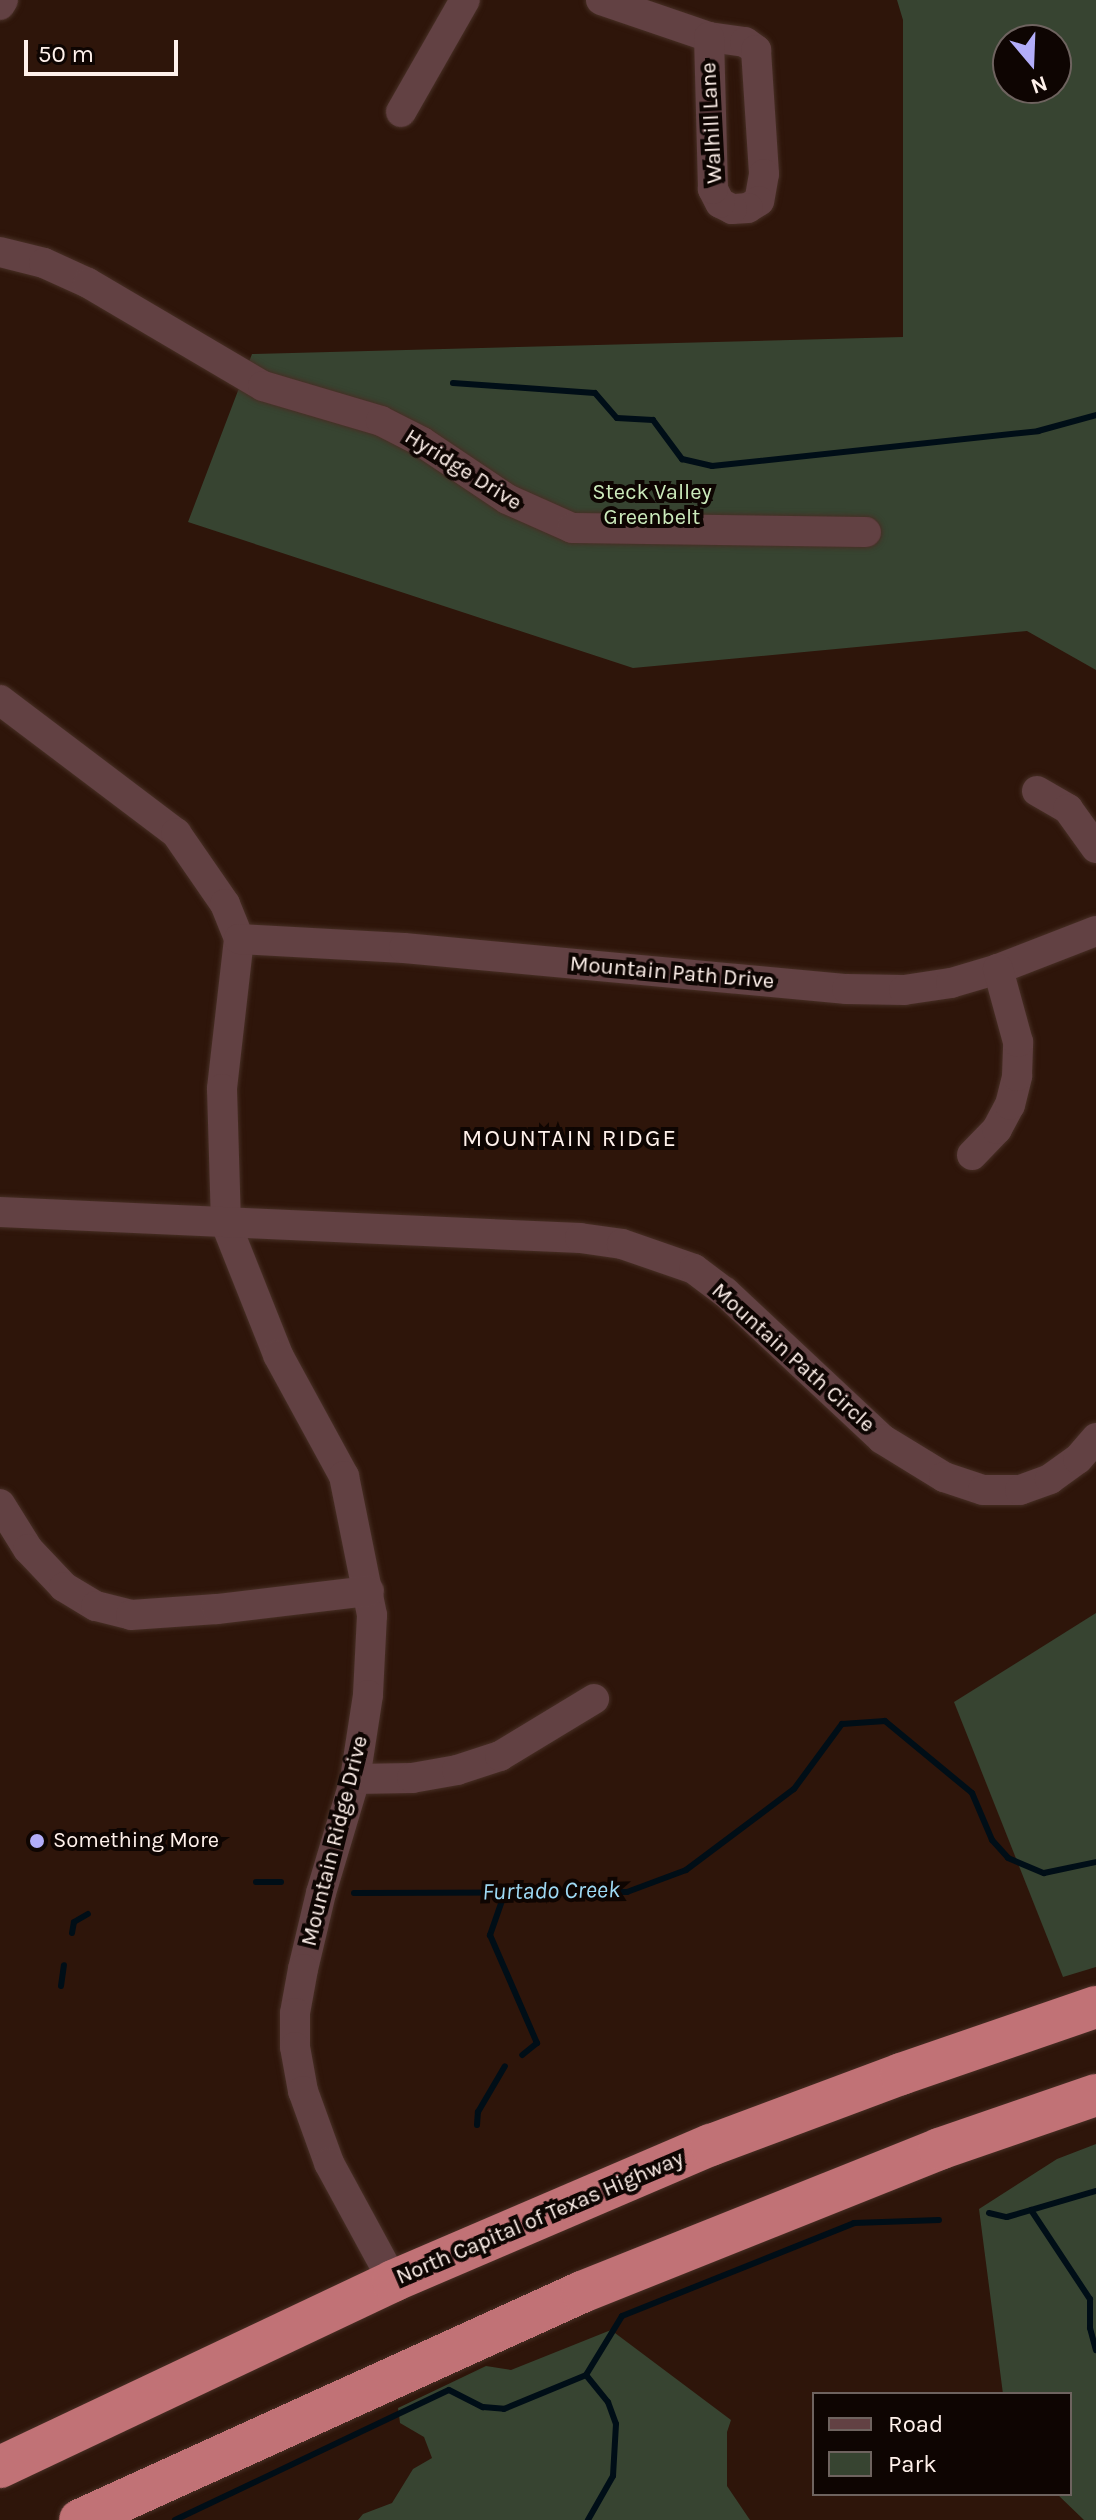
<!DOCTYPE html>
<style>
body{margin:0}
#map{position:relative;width:1096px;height:2520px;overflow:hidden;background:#2e150a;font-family:Karla,sans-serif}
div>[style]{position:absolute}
.green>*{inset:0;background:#374431}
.stream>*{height:6px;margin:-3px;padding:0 3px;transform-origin:3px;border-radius:3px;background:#000e17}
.roads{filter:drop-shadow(0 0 2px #472f25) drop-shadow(0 0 2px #472f25)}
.minor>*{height:30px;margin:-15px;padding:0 15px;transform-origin:15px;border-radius:15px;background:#624143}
.highway>*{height:42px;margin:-21px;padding:0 21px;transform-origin:21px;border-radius:21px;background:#c17276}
.dots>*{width:22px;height:22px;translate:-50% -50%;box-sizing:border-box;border:4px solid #0e0502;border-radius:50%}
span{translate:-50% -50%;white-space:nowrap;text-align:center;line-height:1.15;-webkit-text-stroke:8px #0e0502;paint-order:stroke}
.street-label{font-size:22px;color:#fff1eb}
.park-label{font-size:22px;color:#ccebbc}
.poi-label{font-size:22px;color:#fff1eb}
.left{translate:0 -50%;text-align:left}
.neighbourhood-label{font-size:24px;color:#fff1eb;letter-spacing:2px}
.water-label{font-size:24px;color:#9ed9f4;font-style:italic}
.legend{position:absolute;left:812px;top:2392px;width:260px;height:104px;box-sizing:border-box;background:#0e0502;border:2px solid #6e635f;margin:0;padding:10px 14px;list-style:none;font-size:24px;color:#fff1eb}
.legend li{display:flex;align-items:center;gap:16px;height:40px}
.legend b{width:40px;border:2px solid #6e635f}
.north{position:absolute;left:992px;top:24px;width:80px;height:80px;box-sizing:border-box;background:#0e0502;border:2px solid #6e635f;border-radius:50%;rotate:161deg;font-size:22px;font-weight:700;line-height:32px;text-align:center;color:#fff1eb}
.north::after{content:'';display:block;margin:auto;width:28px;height:36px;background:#b2adf9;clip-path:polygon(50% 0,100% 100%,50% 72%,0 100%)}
.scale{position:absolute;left:24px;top:40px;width:154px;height:36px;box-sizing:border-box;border:4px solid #fff1eb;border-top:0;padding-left:10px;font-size:24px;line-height:28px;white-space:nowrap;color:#fff1eb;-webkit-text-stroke:6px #0e0502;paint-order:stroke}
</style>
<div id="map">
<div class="green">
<div style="clip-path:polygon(evenodd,897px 0,1096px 0,1096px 670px,1027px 631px,633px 668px,188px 522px,252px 354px,903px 337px,903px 20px,897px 0,1008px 40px,1056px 40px,1056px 88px,1008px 88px,1008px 40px)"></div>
<div style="clip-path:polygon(1096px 1613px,1096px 1967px,1063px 1977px,954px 1702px)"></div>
<div style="clip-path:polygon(1096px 2144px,1096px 2520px,1084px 2520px,1057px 2494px,1070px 2494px,1070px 2394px,1003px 2394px,979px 2209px,1057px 2159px)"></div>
<div style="clip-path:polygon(611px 2330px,731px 2420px,727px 2432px,727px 2486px,750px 2520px,358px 2520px,363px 2514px,392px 2503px,413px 2469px,432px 2458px,424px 2437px,400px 2423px,398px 2408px,486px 2366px,511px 2370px)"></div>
</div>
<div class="stream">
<div style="left:453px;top:383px;width:142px;rotate:4deg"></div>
<div style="left:595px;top:393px;width:33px;rotate:49deg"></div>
<div style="left:617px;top:418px;width:36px;rotate:3deg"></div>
<div style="left:653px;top:420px;width:49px;rotate:53.4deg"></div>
<div style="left:682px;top:459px;width:31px;rotate:13deg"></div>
<div style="left:712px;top:466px;width:328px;rotate:-6.1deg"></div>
<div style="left:1038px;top:431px;width:60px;rotate:-15.4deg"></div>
<div style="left:256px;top:1882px;width:25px"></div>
<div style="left:505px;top:1892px;width:46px;rotate:109.2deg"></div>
<div style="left:490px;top:1935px;width:118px;rotate:66.5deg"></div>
<div style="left:537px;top:2043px;width:19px;rotate:141deg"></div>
<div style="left:354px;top:1893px;width:273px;rotate:-0.2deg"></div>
<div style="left:627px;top:1892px;width:63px;rotate:-20.4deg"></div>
<div style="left:686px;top:1870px;width:135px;rotate:-36.9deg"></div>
<div style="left:794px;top:1789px;width:81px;rotate:-53.6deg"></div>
<div style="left:842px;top:1724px;width:43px;rotate:-4deg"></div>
<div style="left:885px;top:1721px;width:113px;rotate:39.6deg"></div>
<div style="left:972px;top:1793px;width:51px;rotate:66.9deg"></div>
<div style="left:992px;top:1840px;width:24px;rotate:48deg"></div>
<div style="left:1008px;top:1858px;width:39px;rotate:23deg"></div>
<div style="left:1044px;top:1873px;width:53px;rotate:-11.9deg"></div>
<div style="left:72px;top:1933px;width:11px;rotate:-80deg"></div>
<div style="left:74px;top:1922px;width:16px;rotate:-30deg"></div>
<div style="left:61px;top:1986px;width:21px;rotate:-82deg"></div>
<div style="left:477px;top:2125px;width:13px;rotate:-86deg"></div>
<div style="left:478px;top:2112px;width:53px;rotate:-59.6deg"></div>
<div style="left:1031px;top:2210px;width:107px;rotate:56.5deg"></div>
<div style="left:1090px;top:2299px;width:29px;rotate:90deg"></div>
<div style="left:1090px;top:2328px;width:23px;rotate:75deg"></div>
<div style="left:989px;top:2213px;width:18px;rotate:13deg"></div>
<div style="left:1007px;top:2217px;width:93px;rotate:-16.3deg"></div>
<div style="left:586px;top:2375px;width:69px;rotate:-58.6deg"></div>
<div style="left:622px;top:2316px;width:250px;rotate:-21.8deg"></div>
<div style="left:854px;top:2223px;width:85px;rotate:-2deg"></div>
<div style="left:175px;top:2520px;width:303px;rotate:-25.4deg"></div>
<div style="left:449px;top:2390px;width:38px;rotate:27deg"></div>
<div style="left:483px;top:2407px;width:21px;rotate:5deg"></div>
<div style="left:504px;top:2409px;width:89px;rotate:-22.5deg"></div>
<div style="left:586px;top:2375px;width:35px;rotate:51deg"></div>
<div style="left:608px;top:2402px;width:23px;rotate:70deg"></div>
<div style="left:616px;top:2424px;width:52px;rotate:93.3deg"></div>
<div style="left:613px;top:2476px;width:51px;rotate:119.6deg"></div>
</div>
<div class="roads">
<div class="minor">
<div style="left:601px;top:0;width:114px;rotate:18.9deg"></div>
<div style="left:709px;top:37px;width:36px;rotate:8deg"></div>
<div style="left:745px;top:42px;width:14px;rotate:36deg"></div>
<div style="left:756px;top:50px;width:124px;rotate:86.3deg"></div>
<div style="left:764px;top:174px;width:27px;rotate:100deg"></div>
<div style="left:759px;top:201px;width:13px;rotate:148deg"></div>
<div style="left:748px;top:208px;width:16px;rotate:176deg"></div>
<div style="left:732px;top:209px;width:13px;rotate:-153deg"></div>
<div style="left:720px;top:203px;width:16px;rotate:-117deg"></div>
<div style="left:713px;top:189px;width:152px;rotate:-91.5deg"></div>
<div style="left:0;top:5px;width:6px;rotate:-59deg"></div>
<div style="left:401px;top:112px;width:129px;rotate:-60.3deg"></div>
<div style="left:0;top:252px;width:45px;rotate:14deg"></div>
<div style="left:44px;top:263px;width:48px;rotate:24.4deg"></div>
<div style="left:88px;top:283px;width:203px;rotate:30.5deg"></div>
<div style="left:263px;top:386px;width:123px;rotate:16.5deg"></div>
<div style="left:381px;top:421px;width:46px;rotate:27.1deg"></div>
<div style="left:422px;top:442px;width:102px;rotate:33.8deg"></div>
<div style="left:507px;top:499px;width:71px;rotate:24deg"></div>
<div style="left:572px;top:528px;width:294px;rotate:0.8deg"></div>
<div style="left:0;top:700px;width:221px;rotate:37.1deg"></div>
<div style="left:176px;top:833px;width:86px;rotate:55.4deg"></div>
<div style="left:225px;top:904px;width:38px;rotate:68deg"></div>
<div style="left:239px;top:939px;width:151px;rotate:96.5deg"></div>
<div style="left:222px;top:1089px;width:135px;rotate:88.3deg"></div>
<div style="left:226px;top:1224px;width:141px;rotate:68.3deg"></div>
<div style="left:278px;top:1355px;width:138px;rotate:61.4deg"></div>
<div style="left:344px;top:1476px;width:142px;rotate:78.6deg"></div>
<div style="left:372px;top:1615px;width:80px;rotate:92.9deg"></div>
<div style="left:368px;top:1695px;width:85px;rotate:98.8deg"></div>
<div style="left:355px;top:1779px;width:119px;rotate:106.6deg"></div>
<div style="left:321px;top:1893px;width:78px;rotate:103.3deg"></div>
<div style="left:303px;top:1969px;width:45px;rotate:100.3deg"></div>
<div style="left:295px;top:2013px;width:34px;rotate:90deg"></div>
<div style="left:295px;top:2047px;width:45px;rotate:79.7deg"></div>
<div style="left:303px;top:2091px;width:77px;rotate:70.1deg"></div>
<div style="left:329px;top:2163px;width:134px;rotate:61.5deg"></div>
<div style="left:1037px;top:791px;width:36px;rotate:30deg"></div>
<div style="left:1068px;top:809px;width:48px;rotate:54.3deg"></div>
<div style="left:239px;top:939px;width:165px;rotate:3.1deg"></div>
<div style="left:404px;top:948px;width:445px;rotate:5.3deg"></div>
<div style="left:847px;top:989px;width:57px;rotate:1deg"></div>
<div style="left:904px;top:990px;width:48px;rotate:-8.5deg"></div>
<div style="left:951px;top:983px;width:49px;rotate:-16.6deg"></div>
<div style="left:998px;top:969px;width:105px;rotate:-21.2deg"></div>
<div style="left:972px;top:1155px;width:36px;rotate:-46deg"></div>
<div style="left:997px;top:1129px;width:27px;rotate:-62deg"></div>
<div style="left:1010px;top:1105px;width:30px;rotate:-76deg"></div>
<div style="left:1017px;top:1076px;width:34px;rotate:-88deg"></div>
<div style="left:1018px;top:1042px;width:76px;rotate:-105.3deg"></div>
<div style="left:0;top:1212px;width:581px;rotate:2.57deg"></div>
<div style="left:580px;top:1238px;width:42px;rotate:8.1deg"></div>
<div style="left:622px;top:1244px;width:76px;rotate:19.1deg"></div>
<div style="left:694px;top:1269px;width:39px;rotate:37deg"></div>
<div style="left:725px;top:1292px;width:215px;rotate:43.1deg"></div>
<div style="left:882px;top:1439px;width:73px;rotate:31.5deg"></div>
<div style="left:944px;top:1477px;width:41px;rotate:18.4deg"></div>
<div style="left:983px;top:1490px;width:37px"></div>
<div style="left:1020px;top:1490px;width:32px;rotate:-20deg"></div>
<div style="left:1050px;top:1479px;width:34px;rotate:-36deg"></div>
<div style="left:1078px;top:1459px;width:28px;rotate:-49deg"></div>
<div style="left:0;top:1504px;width:53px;rotate:58.1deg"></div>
<div style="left:28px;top:1549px;width:52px;rotate:46.5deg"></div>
<div style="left:64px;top:1587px;width:37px;rotate:31deg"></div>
<div style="left:96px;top:1606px;width:36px;rotate:14deg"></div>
<div style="left:131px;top:1615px;width:86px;rotate:-4deg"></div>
<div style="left:217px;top:1609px;width:153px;rotate:-6.8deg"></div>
<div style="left:355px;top:1779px;width:57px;rotate:-1deg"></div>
<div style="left:412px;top:1778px;width:46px;rotate:-10.1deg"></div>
<div style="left:457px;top:1770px;width:45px;rotate:-18deg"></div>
<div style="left:500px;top:1756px;width:110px;rotate:-31.2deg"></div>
</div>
<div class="highway">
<div style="left:0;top:2467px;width:435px;rotate:-25.3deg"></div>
<div style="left:393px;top:2281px;width:346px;rotate:-23.2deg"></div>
<div style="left:711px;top:2145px;width:203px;rotate:-20.5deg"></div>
<div style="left:901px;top:2074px;width:206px;rotate:-19deg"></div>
<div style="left:80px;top:2520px;width:551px;rotate:-24.43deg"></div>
<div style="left:582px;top:2292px;width:385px;rotate:-21.8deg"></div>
<div style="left:939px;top:2149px;width:166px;rotate:-19deg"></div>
</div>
</div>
<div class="dots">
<div style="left:37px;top:1841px;background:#b2adf9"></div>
</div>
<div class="street-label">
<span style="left:712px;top:123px;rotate:-93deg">Walhill Lane</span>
<span style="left:463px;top:470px;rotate:32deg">Hyridge Drive</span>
<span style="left:672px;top:973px;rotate:5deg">Mountain Path Drive</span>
<span style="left:793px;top:1358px;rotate:42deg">Mountain Path Circle</span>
<span style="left:335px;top:1841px;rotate:-76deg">Mountain Ridge Drive</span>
<span style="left:540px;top:2218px;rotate:-23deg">North Capital of Texas Highway</span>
</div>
<div class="park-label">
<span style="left:652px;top:505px">Steck Valley<br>Greenbelt</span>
</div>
<div class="poi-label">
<span class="left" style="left:53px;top:1841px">Something More</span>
</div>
<div class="neighbourhood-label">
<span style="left:570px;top:1139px">MOUNTAIN RIDGE</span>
</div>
<div class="water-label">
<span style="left:551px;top:1891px;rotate:-1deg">Furtado Creek</span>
</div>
<ul class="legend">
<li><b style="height:10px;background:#624143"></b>Road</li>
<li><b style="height:22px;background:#374431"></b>Park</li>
</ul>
<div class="north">N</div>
<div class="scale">50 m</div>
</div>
